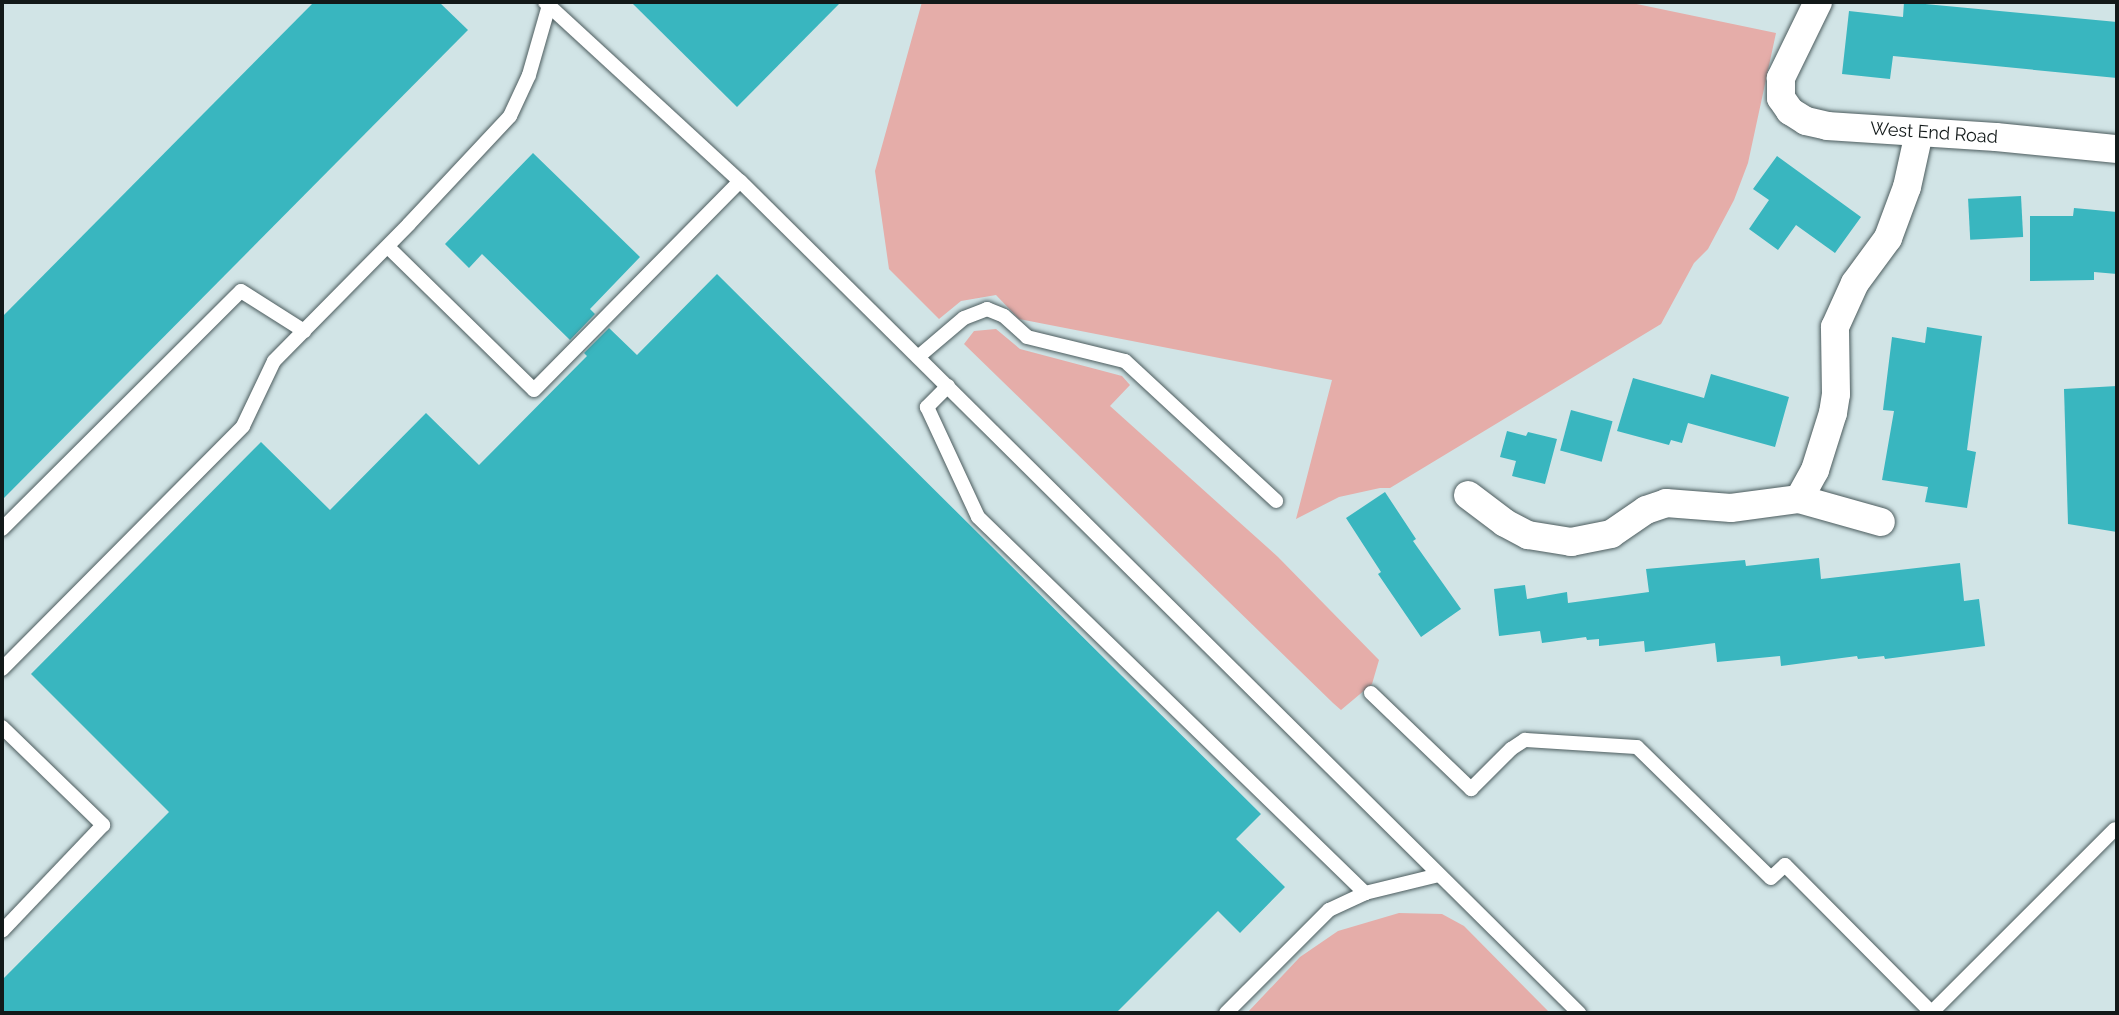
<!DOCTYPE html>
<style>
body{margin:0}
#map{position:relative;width:2119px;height:1015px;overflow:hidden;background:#d1e4e6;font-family:Raleway,sans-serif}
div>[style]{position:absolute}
.green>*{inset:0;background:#e5ada9}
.building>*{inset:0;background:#39b6bf;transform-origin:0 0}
.roads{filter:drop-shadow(0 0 2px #4c5c5e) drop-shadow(0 0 2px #4c5c5e)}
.lane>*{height:14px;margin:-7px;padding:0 7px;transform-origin:7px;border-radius:7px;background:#fff}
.street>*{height:28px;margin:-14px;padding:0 14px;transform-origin:14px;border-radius:14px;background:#fff}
span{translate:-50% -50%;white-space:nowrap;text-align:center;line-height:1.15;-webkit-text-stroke:5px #fff;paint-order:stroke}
.street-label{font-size:18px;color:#121919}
.frame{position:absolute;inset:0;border:4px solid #121919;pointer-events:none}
</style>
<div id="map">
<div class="green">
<div style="clip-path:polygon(922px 2px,1627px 2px,1776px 33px,1748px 163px,1734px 200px,1708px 249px,1694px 263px,1661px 324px,1390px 488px,1380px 488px,1339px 497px,1296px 519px,1332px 380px,1019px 319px,996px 295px,961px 301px,939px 319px,889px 269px,875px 171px)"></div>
<div style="clip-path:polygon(996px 329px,1020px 349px,1122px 376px,1130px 385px,1110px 406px,1278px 557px,1379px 660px,1372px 684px,1341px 710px,1333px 703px,964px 344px,974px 331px)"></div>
<div style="clip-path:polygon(1399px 913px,1442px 914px,1464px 926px,1550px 1013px,1247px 1013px,1300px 957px,1338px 931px)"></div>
</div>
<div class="building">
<div style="clip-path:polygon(314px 2px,439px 2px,468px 30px,2px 500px,2px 317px)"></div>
<div style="clip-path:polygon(631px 2px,841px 2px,737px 107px)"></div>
<div style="clip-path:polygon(1904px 2px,2117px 22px,2117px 78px,1893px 56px,1890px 79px,1842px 74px,1849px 11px,1903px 17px)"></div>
<div style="clip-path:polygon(533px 153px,640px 257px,590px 309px,595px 314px,570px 340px,482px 254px,469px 268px,445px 244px)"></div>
<div style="clip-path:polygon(1777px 156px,1861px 217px,1835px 253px,1796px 225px,1778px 250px,1749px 229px,1769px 200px,1753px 189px)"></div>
<div style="left:2021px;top:196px;width:41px;height:53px;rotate:87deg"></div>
<div style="clip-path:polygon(2074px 208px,2117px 212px,2117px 274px,2094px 272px,2094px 280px,2030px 281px,2030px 216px,2073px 216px)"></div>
<div style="clip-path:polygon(717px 274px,1261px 814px,1236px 839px,1285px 887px,1240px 933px,1218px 911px,1116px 1013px,2px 1013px,2px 980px,169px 812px,31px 674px,261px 442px,330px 510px,426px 413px,479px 465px,587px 356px,584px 353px,609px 328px,637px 355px)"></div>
<div style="clip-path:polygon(1927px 327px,1982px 336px,1967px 450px,1976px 452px,1967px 508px,1925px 502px,1928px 487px,1882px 480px,1894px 411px,1883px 410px,1892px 337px,1925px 343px)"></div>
<div style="clip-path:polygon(1711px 374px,1789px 397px,1775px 447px,1688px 423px,1682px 443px,1671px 440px,1669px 445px,1617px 431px,1633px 378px,1704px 398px)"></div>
<div style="clip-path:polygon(2117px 386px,2117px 532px,2068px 524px,2064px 389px)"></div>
<div style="left:1571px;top:410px;width:43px;height:42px;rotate:15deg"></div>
<div style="clip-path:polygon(1507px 431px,1526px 436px,1528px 432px,1557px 439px,1545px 484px,1512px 476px,1516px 461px,1500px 457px)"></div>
<div style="clip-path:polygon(1385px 492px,1416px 539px,1413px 541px,1461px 609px,1421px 637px,1378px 574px,1381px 572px,1346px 518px)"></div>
<div style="clip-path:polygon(1819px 558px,1821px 579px,1960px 563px,1964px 601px,1979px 599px,1985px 646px,1885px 659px,1884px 656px,1858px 659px,1857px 656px,1781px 666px,1780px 656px,1717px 662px,1715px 643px,1645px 652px,1644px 641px,1599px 646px,1599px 639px,1587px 640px,1586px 637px,1542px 643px,1540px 631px,1499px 636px,1494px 589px,1525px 585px,1527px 599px,1567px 592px,1568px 603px,1649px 592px,1646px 569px,1745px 560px,1746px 566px)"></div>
</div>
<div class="roads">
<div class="lane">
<div style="left:545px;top:2px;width:265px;rotate:42.6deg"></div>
<div style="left:740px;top:181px;width:1182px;rotate:44.76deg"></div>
<div style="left:388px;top:247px;width:204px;rotate:44.4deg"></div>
<div style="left:534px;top:390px;width:293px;rotate:-45.4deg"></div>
<div style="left:918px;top:357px;width:60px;rotate:-40.3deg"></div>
<div style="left:964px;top:318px;width:25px;rotate:-21deg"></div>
<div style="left:987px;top:309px;width:18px;rotate:22deg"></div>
<div style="left:1004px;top:316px;width:31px;rotate:42deg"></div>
<div style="left:1027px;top:337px;width:101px;rotate:13.8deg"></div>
<div style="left:1125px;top:361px;width:206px;rotate:42.8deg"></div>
<div style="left:948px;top:386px;width:30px;rotate:135deg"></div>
<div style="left:927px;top:407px;width:121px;rotate:65.1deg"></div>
<div style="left:978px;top:517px;width:540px;rotate:44.17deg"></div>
<div style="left:2px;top:529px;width:337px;rotate:-44.9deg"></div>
<div style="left:241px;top:291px;width:75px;rotate:32.4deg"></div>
<div style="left:2px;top:669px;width:342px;rotate:-45.2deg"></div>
<div style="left:243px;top:426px;width:72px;rotate:-64.5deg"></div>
<div style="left:274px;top:361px;width:192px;rotate:-45.4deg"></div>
<div style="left:409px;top:224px;width:148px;rotate:-46.9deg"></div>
<div style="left:510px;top:116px;width:45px;rotate:-65.1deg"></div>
<div style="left:529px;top:75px;width:76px;rotate:-74deg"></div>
<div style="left:1371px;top:693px;width:139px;rotate:43.8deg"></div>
<div style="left:1471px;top:789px;width:57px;rotate:-45deg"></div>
<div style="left:1511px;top:749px;width:17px;rotate:-33deg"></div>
<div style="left:1525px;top:740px;width:112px;rotate:3.6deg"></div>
<div style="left:1637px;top:747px;width:187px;rotate:44.4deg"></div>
<div style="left:1771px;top:878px;width:19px;rotate:-43deg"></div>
<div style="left:1785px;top:865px;width:209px;rotate:45.2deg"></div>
<div style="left:2px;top:727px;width:141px;rotate:44.1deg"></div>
<div style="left:103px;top:825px;width:146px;rotate:133.6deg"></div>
<div style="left:1226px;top:1013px;width:146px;rotate:-45deg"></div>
<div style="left:1329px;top:910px;width:40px;rotate:-25deg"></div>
<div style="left:1365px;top:893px;width:76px;rotate:-13.7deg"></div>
<div style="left:1931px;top:1013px;width:260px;rotate:-45deg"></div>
</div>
<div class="street">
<div style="left:1818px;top:2px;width:85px;rotate:116deg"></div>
<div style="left:1781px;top:78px;width:20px;rotate:90deg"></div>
<div style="left:1781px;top:98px;width:16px;rotate:55deg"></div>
<div style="left:1790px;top:111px;width:19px;rotate:32deg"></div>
<div style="left:1806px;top:121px;width:22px;rotate:13deg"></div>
<div style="left:1827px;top:126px;width:169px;rotate:3.7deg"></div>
<div style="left:1996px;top:137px;width:122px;rotate:5.7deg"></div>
<div style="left:1468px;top:495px;width:46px;rotate:37.1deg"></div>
<div style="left:1505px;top:523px;width:26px;rotate:28deg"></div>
<div style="left:1528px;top:535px;width:44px;rotate:9.2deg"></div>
<div style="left:1571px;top:542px;width:41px;rotate:-11.3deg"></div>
<div style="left:1611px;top:534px;width:42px;rotate:-34.4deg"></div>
<div style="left:1646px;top:510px;width:21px;rotate:-19deg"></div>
<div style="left:1666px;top:503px;width:65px;rotate:4.4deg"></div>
<div style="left:1731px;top:508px;width:69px;rotate:-7.5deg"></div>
<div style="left:1799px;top:499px;width:85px;rotate:15.7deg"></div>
<div style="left:1799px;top:499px;width:33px;rotate:-61deg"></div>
<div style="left:1815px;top:470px;width:60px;rotate:-72.5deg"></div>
<div style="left:1833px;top:413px;width:19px;rotate:-81deg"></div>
<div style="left:1836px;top:394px;width:67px;rotate:-90.9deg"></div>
<div style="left:1835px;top:327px;width:48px;rotate:-65.6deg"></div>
<div style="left:1855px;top:283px;width:56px;rotate:-53.7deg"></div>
<div style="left:1888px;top:238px;width:54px;rotate:-69.6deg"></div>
<div style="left:1907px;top:187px;width:55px;rotate:-77.5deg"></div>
</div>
</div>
<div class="street-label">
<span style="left:1934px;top:133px;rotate:4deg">West End Road</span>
</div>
<div class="frame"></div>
</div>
